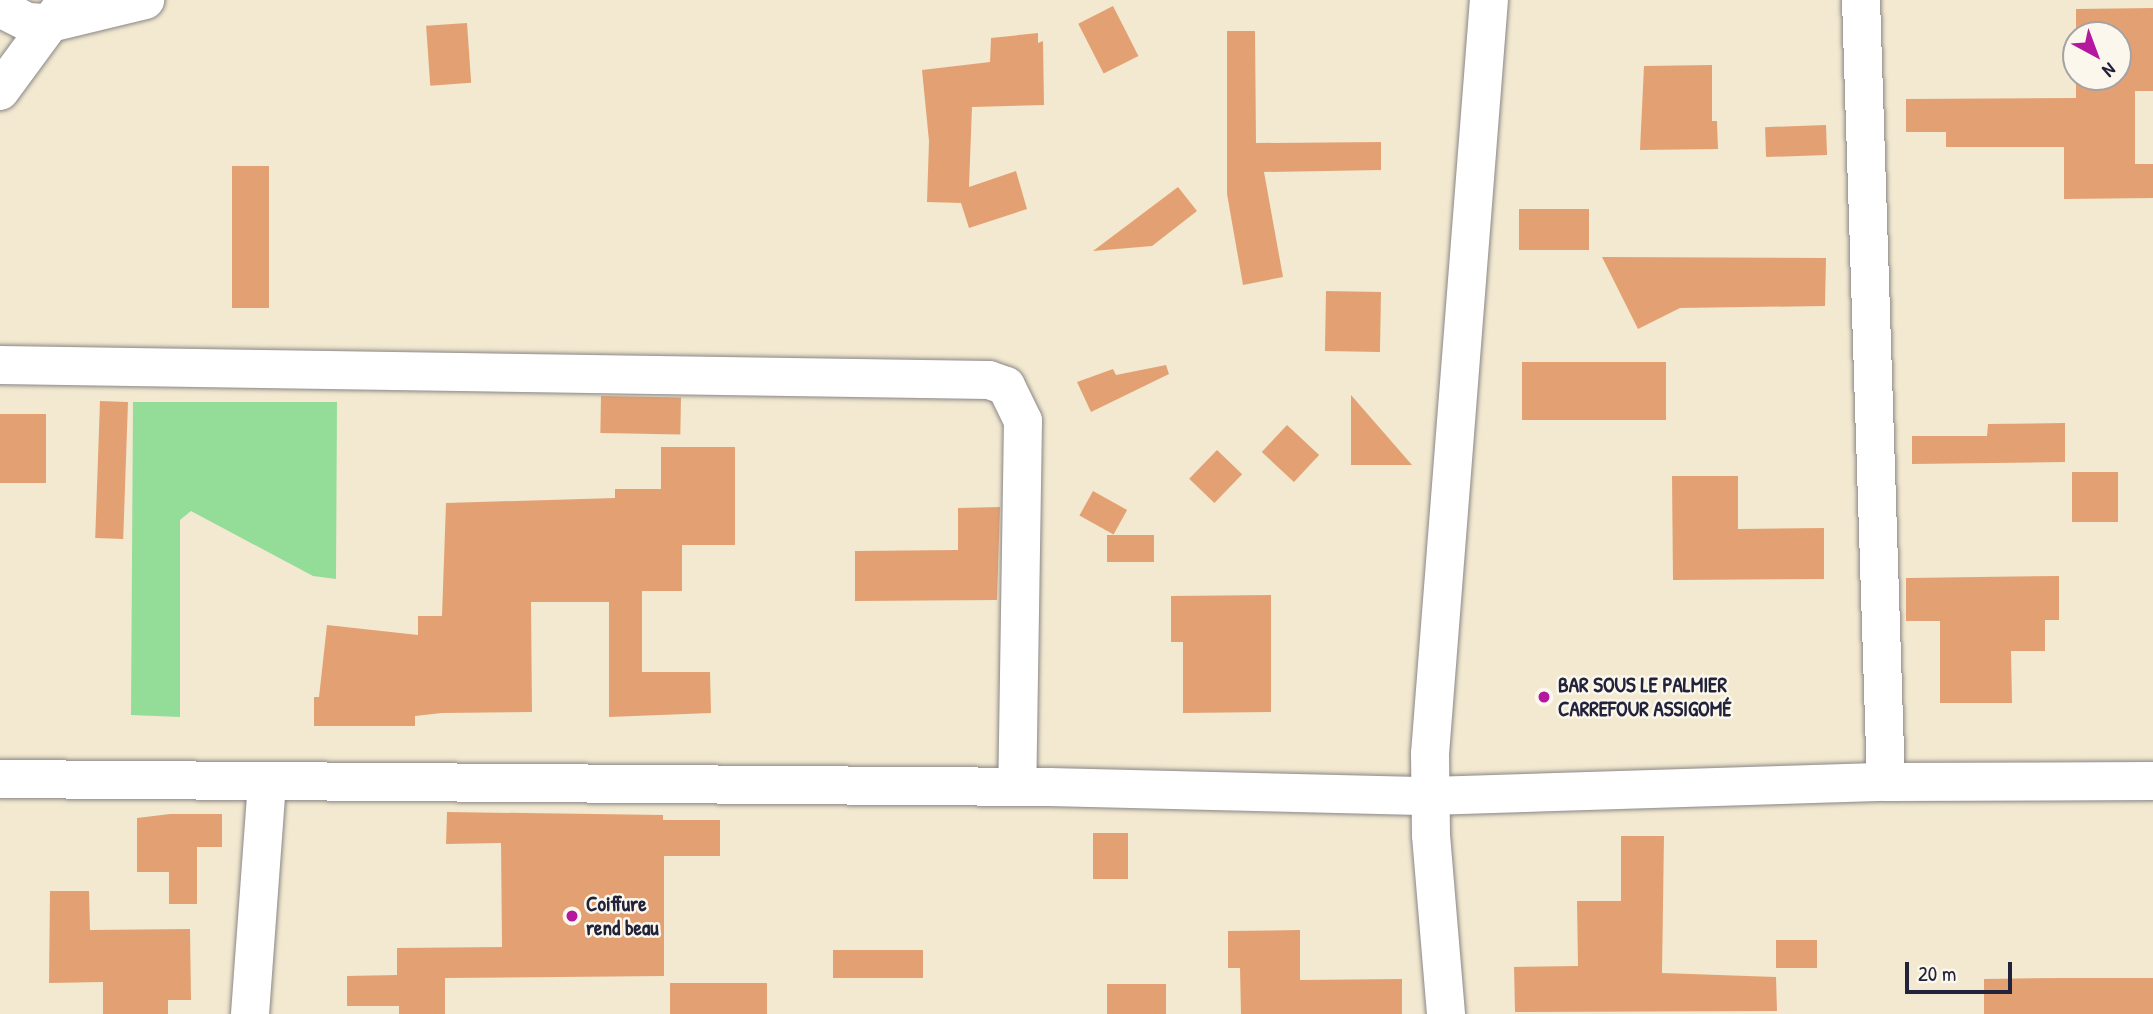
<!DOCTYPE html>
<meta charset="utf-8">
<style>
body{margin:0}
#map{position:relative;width:2153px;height:1014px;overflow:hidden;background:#f2e9d0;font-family:"Patrick Hand",sans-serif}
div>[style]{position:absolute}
.green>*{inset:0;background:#94dd98}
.building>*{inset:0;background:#e3a173;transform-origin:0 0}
.roads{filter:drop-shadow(0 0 2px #8a8686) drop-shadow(0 0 2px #8a8686)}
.minor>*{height:38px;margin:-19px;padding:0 19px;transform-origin:19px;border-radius:19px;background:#fff}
.dots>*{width:19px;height:19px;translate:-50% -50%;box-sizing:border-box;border:4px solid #fbf7ec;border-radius:50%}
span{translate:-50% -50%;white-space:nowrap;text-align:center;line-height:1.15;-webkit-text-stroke:5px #fbf7ec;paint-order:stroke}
.poi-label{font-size:21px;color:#22223b;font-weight:700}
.left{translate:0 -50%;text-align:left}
.north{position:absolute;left:2062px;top:21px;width:70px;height:70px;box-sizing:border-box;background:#fbf7ec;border:2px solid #a4a2a5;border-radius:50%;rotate:139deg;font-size:19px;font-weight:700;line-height:28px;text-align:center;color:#22223b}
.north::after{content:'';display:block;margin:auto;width:24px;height:32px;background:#b5179e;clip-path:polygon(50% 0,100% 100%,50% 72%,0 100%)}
.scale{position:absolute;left:1905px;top:962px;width:107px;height:32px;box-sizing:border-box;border:4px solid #22223b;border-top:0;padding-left:9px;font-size:21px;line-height:24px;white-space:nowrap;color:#22223b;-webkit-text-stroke:5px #fbf7ec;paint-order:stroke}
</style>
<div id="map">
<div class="green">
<div style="clip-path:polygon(133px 402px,337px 402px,336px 579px,313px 576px,191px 511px,180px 520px,180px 717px,131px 715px)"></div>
</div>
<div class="building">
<div style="left:1113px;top:6px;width:56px;height:39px;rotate:63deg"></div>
<div style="clip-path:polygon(evenodd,2153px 8px,2153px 91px,2135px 91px,2135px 164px,2153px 164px,2153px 198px,2064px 199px,2064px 147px,1946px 147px,1946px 132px,1906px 132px,1906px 99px,2076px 98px,2076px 9px,2153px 8px,2076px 35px,2118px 35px,2118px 77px,2076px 77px,2076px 35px)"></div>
<div style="left:467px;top:23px;width:60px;height:41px;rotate:86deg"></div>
<div style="clip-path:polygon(1227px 31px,1255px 31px,1256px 143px,1381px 142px,1381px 170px,1264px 172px,1283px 277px,1243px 285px,1227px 194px)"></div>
<div style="clip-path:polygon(1038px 33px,1038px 43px,1043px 41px,1044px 105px,972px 107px,969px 187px,1016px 171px,1027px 209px,969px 228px,961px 203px,927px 202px,929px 141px,922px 70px,990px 62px,991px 38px)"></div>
<div style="clip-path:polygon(1712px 65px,1712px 121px,1717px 121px,1718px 149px,1640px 150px,1644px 66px)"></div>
<div style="left:1826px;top:125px;width:30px;height:61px;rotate:88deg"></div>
<div style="left:232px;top:166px;width:37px;height:142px"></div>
<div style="clip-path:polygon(1178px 187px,1197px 211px,1152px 246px,1093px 251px)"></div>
<div style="left:1589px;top:209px;width:41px;height:70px;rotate:90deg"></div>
<div style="clip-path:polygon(1602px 257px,1826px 258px,1825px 306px,1680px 308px,1638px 329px)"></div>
<div style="left:1326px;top:291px;width:55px;height:60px;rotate:1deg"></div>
<div style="left:1666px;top:362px;width:58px;height:144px;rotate:90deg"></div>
<div style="clip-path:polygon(1166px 365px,1169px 374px,1091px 412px,1077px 382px,1113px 369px,1116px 375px)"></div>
<div style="clip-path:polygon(1351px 395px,1412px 465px,1351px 465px)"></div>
<div style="left:601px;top:396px;width:80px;height:37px;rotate:1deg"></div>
<div style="left:100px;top:401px;width:28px;height:137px;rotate:2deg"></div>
<div style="left:0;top:414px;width:46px;height:69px"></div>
<div style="clip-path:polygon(2065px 423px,2065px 462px,1912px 464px,1912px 436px,1987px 436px,1988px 424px)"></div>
<div style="left:1287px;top:425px;width:44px;height:37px;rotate:43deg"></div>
<div style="clip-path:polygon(661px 447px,735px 447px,735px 545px,682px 545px,682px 591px,642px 591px,642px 672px,710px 672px,711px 713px,609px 717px,609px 602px,531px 602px,532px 712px,442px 713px,415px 716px,415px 726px,314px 726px,314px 697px,319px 697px,327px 625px,418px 635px,418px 616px,442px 616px,446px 503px,615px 498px,615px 489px,661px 489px)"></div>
<div style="left:1217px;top:450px;width:35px;height:40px;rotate:44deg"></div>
<div style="left:2072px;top:472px;width:46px;height:50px"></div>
<div style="clip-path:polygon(1672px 476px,1738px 476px,1738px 529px,1824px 528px,1824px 579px,1673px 580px)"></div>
<div style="left:1093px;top:491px;width:39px;height:28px;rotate:29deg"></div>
<div style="clip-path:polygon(1000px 507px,997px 600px,855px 601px,855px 551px,958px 550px,958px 508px)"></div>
<div style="left:1107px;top:535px;width:47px;height:27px"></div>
<div style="clip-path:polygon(2059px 576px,2059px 620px,2045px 620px,2045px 651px,2011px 651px,2012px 703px,1940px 703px,1940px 621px,1906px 621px,1906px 578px)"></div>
<div style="clip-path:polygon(1271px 595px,1271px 712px,1183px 713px,1183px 642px,1171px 642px,1171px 596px)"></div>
<div style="clip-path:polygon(447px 812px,663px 815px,663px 820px,720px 820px,720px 856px,664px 856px,664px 976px,445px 978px,445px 1014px,399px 1014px,399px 1006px,347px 1006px,347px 976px,397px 975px,397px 948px,502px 947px,501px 843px,446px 844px)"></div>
<div style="clip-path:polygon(170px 814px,222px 814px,222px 847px,197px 847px,197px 904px,169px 904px,169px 872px,137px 872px,137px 818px)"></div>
<div style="left:1093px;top:833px;width:35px;height:46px"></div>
<div style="clip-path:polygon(1621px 836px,1664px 836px,1662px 973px,1776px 977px,1777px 1011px,1515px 1012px,1514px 967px,1578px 966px,1577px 901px,1621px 901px)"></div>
<div style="clip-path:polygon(50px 891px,89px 891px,90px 930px,190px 929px,191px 1000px,168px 1000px,168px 1014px,103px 1014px,103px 982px,49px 983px)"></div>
<div style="clip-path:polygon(1300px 930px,1300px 980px,1402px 979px,1402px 1014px,1241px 1014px,1240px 968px,1228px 968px,1228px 931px)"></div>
<div style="left:1776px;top:940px;width:41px;height:28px"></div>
<div style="left:833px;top:950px;width:90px;height:28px"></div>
<div style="clip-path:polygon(2060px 978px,2153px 978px,2153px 1014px,1984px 1014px,1984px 979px)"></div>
<div style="left:670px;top:983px;width:97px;height:31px"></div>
<div style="left:1166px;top:984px;width:30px;height:59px;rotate:90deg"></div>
</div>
<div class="roads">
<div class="minor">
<div style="left:1861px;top:0;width:782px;rotate:88.17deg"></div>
<div style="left:0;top:8px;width:31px;rotate:27deg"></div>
<div style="left:28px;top:22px;width:22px;rotate:3deg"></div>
<div style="left:50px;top:23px;width:98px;rotate:-13.6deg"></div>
<div style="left:0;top:91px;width:103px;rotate:-53.7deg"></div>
<div style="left:0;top:365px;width:989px;rotate:0.87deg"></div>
<div style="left:989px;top:380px;width:18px;rotate:19deg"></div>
<div style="left:1006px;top:386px;width:39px;rotate:64deg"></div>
<div style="left:1023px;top:421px;width:366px;rotate:90.9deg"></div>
<div style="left:0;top:779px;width:1049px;rotate:0.44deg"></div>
<div style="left:1049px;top:787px;width:381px;rotate:1.4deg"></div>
<div style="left:1430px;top:796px;width:456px;rotate:-1.8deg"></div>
<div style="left:1886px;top:782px;width:267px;rotate:-0.2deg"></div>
<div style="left:250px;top:1014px;width:231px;rotate:-85.8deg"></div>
<div style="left:1446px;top:1014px;width:180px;rotate:-94.8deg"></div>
<div style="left:1431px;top:835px;width:81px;rotate:-90.7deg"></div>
<div style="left:1430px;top:754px;width:756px;rotate:-85.53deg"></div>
</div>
</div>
<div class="dots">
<div style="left:1544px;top:697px;background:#b5179e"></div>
<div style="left:572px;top:916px;background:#b5179e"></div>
</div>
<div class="poi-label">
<span class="left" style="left:1558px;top:697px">BAR SOUS LE PALMIER<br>CARREFOUR ASSIGOMÉ</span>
<span class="left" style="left:586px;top:916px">Coiffure<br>rend beau</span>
</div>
<div class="north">N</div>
<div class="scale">20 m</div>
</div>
